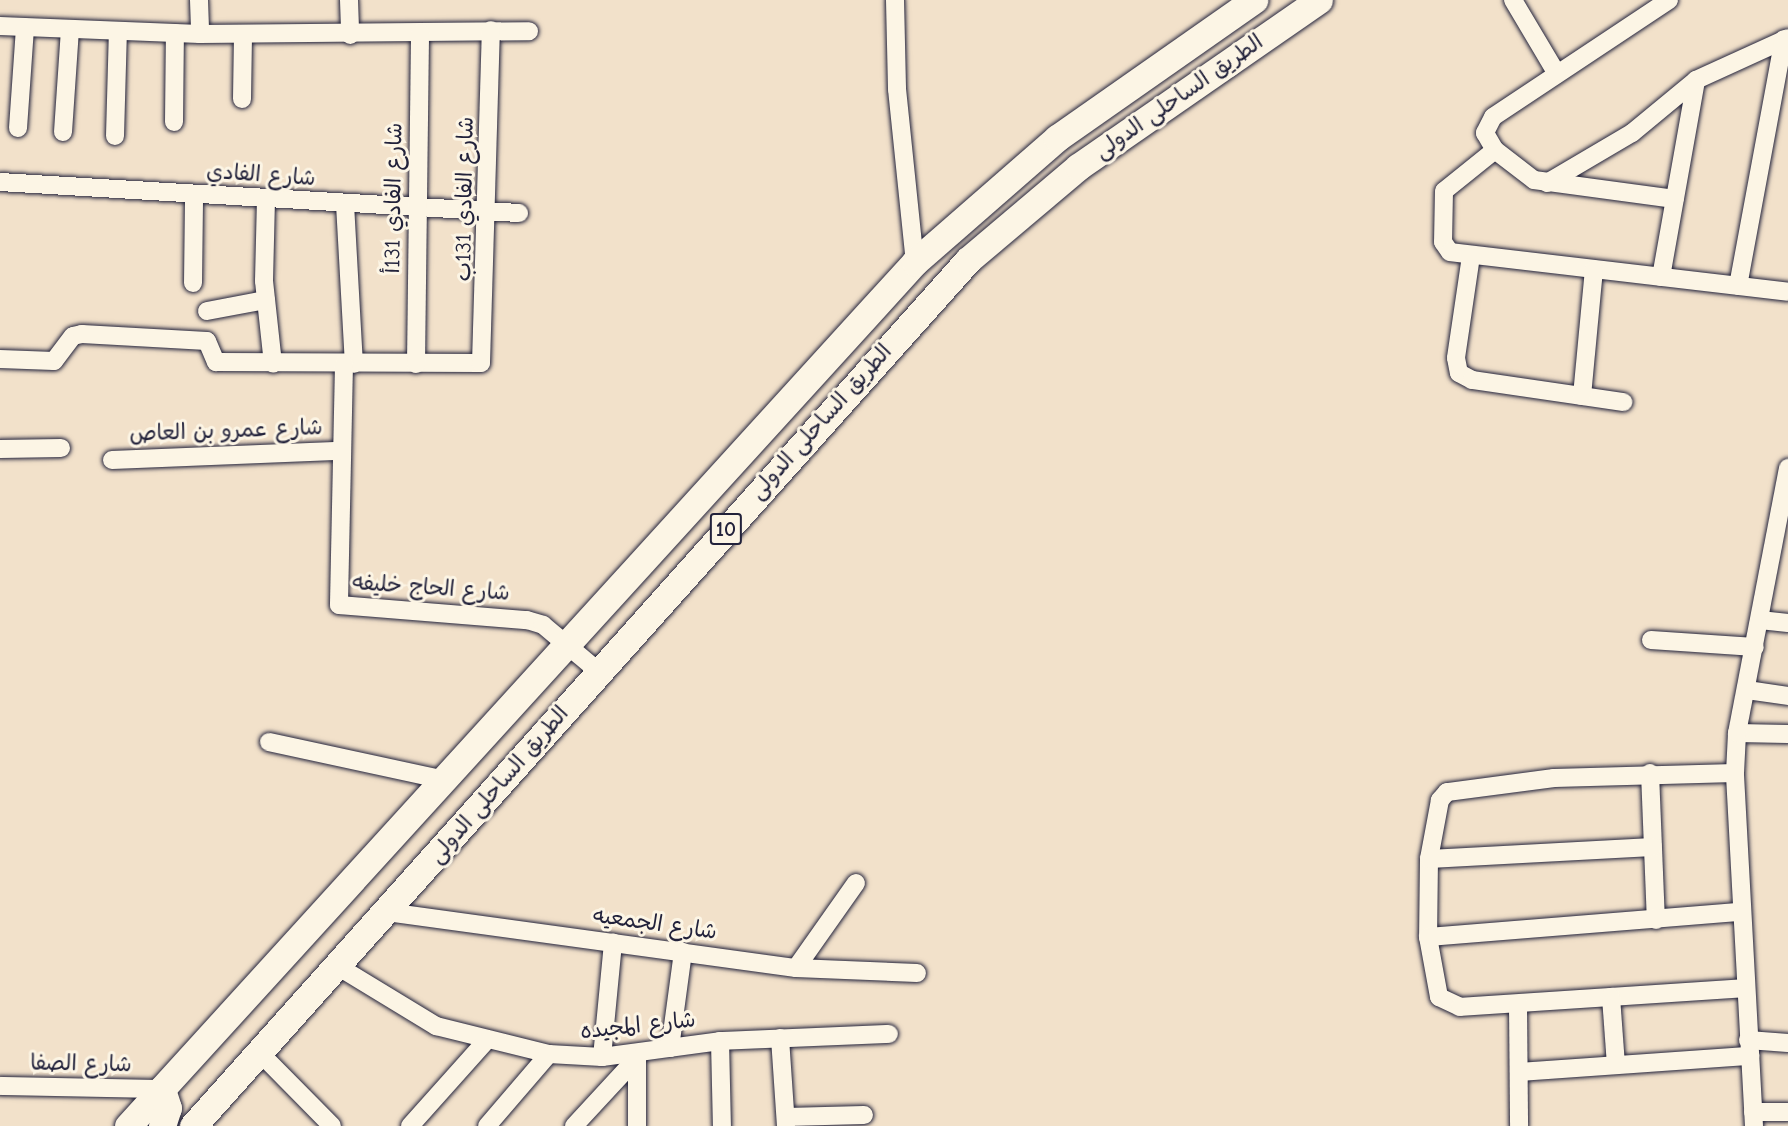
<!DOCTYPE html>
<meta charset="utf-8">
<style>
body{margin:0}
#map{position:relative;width:1788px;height:1126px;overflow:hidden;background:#f2e1ca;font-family:"Comic Neue","Playpen Sans Arabic",sans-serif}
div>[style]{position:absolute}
.roads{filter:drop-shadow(0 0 2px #22223b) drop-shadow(0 0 2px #22223b)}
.minor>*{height:18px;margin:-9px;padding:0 9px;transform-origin:9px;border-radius:9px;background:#fcf5e5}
.highway>*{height:27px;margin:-13.5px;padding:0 13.5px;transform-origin:13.5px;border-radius:13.5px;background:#fcf5e5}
span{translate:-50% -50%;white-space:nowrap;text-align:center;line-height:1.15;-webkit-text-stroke:6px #fcf5e5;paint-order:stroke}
.shield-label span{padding:2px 4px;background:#fcf5e5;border:2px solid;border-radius:4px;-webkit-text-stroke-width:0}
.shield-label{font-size:21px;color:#22223b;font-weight:700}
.street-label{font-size:22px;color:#22223b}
</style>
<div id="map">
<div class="roads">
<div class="minor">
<div style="left:199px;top:0;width:34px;rotate:88deg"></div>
<div style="left:349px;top:0;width:35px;rotate:88deg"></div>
<div style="left:895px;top:0;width:89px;rotate:88.7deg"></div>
<div style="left:897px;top:89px;width:174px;rotate:84.1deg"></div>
<div style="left:1513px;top:0;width:86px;rotate:59.3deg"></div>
<div style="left:1669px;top:0;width:211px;rotate:146.4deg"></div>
<div style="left:1493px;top:117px;width:18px;rotate:117deg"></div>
<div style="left:1485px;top:133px;width:20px;rotate:60deg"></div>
<div style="left:1495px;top:150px;width:49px;rotate:37.6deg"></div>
<div style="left:1534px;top:180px;width:142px;rotate:7.7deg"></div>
<div style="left:0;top:26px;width:200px;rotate:2.3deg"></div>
<div style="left:200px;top:34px;width:329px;rotate:-0.5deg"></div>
<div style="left:242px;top:99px;width:65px;rotate:-89.1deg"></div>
<div style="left:174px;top:122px;width:89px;rotate:-89.4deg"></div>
<div style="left:18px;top:128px;width:101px;rotate:-86deg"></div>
<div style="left:63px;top:132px;width:103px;rotate:-86.1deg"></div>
<div style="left:115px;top:136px;width:105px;rotate:-88.4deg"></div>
<div style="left:1495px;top:150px;width:65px;rotate:141.2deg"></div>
<div style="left:1444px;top:191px;width:51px;rotate:91.1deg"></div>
<div style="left:1443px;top:242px;width:12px;rotate:55deg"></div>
<div style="left:1450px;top:252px;width:340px;rotate:6.7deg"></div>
<div style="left:0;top:182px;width:520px;rotate:3.42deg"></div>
<div style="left:1547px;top:183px;width:99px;rotate:-30.5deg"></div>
<div style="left:1632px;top:133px;width:83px;rotate:-39.6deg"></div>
<div style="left:1696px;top:80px;width:101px;rotate:-24.5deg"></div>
<div style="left:266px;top:199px;width:82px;rotate:91.4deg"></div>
<div style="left:264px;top:281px;width:83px;rotate:83.8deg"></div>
<div style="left:345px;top:204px;width:160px;rotate:86.8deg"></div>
<div style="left:1471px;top:256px;width:103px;rotate:98.4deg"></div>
<div style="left:1456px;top:358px;width:15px;rotate:79deg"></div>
<div style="left:1459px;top:373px;width:15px;rotate:28deg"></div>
<div style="left:1472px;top:380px;width:153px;rotate:8.3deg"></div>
<div style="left:1661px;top:277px;width:200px;rotate:-79.9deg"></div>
<div style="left:193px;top:283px;width:88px;rotate:-89.3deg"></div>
<div style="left:1738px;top:286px;width:251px;rotate:-79.5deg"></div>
<div style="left:207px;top:311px;width:60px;rotate:-10.6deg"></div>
<div style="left:0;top:359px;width:54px;rotate:2.1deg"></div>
<div style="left:54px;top:361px;width:31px;rotate:-53deg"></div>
<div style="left:73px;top:336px;width:9px;rotate:-13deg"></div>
<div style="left:82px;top:334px;width:125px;rotate:3.2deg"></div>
<div style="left:207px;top:341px;width:23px;rotate:67deg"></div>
<div style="left:216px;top:362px;width:265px;rotate:0.2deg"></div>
<div style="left:481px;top:363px;width:333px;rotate:-88.3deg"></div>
<div style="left:344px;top:364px;width:241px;rotate:91.2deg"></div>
<div style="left:339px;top:605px;width:189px;rotate:4.6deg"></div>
<div style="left:527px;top:620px;width:17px;rotate:17deg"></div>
<div style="left:543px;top:625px;width:73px;rotate:40deg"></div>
<div style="left:416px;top:364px;width:331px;rotate:-89.3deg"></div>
<div style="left:1582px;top:396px;width:127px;rotate:-84.6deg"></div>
<div style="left:0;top:449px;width:61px;rotate:-0.9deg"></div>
<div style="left:112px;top:460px;width:229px;rotate:-2.3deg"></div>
<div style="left:1760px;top:620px;width:28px;rotate:6deg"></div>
<div style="left:1651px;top:640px;width:104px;rotate:3.9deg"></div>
<div style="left:1747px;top:690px;width:41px;rotate:8.3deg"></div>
<div style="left:1737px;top:733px;width:51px;rotate:1.1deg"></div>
<div style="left:269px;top:742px;width:175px;rotate:12.2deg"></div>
<div style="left:1650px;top:773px;width:147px;rotate:87.7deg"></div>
<div style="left:1735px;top:773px;width:181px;rotate:178.4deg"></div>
<div style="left:1554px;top:778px;width:108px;rotate:172.5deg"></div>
<div style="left:1447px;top:792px;width:11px;rotate:131deg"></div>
<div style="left:1440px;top:800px;width:60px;rotate:100.6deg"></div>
<div style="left:1429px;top:859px;width:78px;rotate:90.7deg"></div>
<div style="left:1428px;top:937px;width:61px;rotate:79.6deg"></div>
<div style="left:1439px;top:997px;width:23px;rotate:25deg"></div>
<div style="left:1460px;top:1007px;width:286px;rotate:-3.8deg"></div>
<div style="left:1429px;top:859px;width:224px;rotate:-3.1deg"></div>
<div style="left:387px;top:912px;width:413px;rotate:7.8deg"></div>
<div style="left:796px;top:968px;width:121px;rotate:2.4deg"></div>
<div style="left:1428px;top:937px;width:314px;rotate:-4.6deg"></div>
<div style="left:339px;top:967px;width:114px;rotate:31.3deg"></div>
<div style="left:436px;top:1026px;width:116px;rotate:13.9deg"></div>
<div style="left:549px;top:1054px;width:53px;rotate:3.2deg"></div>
<div style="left:602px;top:1057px;width:119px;rotate:-7.7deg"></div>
<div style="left:720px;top:1041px;width:169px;rotate:-2.4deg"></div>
<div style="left:796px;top:968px;width:104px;rotate:-54.8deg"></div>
<div style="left:1611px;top:997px;width:68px;rotate:85.8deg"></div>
<div style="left:1518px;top:1004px;width:122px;rotate:89.5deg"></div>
<div style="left:780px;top:1038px;width:88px;rotate:86.1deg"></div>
<div style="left:1748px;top:1040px;width:40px;rotate:4.3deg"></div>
<div style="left:720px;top:1041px;width:85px;rotate:88.7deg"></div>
<div style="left:670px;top:1048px;width:97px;rotate:-82.3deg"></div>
<div style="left:637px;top:1053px;width:73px;rotate:90deg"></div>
<div style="left:261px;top:1054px;width:101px;rotate:45.4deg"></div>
<div style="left:602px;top:1057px;width:115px;rotate:-84.5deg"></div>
<div style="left:1519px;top:1072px;width:232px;rotate:-4deg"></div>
<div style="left:0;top:1086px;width:162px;rotate:1.1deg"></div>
<div style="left:1753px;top:1112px;width:35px"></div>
<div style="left:786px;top:1117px;width:78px;rotate:-1.5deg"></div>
<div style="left:410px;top:1126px;width:115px;rotate:-48.2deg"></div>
<div style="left:487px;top:1126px;width:95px;rotate:-49.3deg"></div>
<div style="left:574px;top:1126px;width:91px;rotate:-47.2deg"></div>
<div style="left:1754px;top:1126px;width:354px;rotate:-93.1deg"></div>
<div style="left:1735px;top:773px;width:40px;rotate:-87.1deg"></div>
<div style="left:1737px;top:733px;width:270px;rotate:-79.1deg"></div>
</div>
<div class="highway">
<div style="left:128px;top:1126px;width:1169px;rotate:-47.67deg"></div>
<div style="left:915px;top:262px;width:189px;rotate:-41.1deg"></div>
<div style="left:1057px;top:138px;width:241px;rotate:-35deg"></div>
<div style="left:162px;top:1126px;width:19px;rotate:-72deg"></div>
<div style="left:168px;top:1108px;width:20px;rotate:-108deg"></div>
<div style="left:193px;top:1126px;width:1162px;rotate:-48.17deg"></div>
<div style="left:968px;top:260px;width:144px;rotate:-40.2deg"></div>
<div style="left:1078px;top:167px;width:293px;rotate:-34.7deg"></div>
</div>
</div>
<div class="shield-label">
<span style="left:726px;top:529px">10</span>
</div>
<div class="street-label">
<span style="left:1179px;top:97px;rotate:-35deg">الطريق الساحلى الدولى</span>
<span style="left:261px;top:175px;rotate:4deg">شارع الفادي</span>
<span style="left:394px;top:198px;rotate:-89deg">شارع الفادي 131أ</span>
<span style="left:465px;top:199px;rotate:-89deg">شارع الفادي 131ب</span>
<span style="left:821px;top:422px;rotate:-48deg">الطريق الساحلى الدولى</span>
<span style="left:226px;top:431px;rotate:-2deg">شارع عمرو بن العاص</span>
<span style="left:431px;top:588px;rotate:4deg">شارع الحاج خليفه</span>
<span style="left:499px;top:785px;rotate:-49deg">الطريق الساحلى الدولى</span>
<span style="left:655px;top:924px;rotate:8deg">شارع الجمعيه</span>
<span style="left:638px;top:1026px;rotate:-6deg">شارع المجيده</span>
<span style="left:81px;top:1064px;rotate:1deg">شارع الصفا</span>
</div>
</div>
